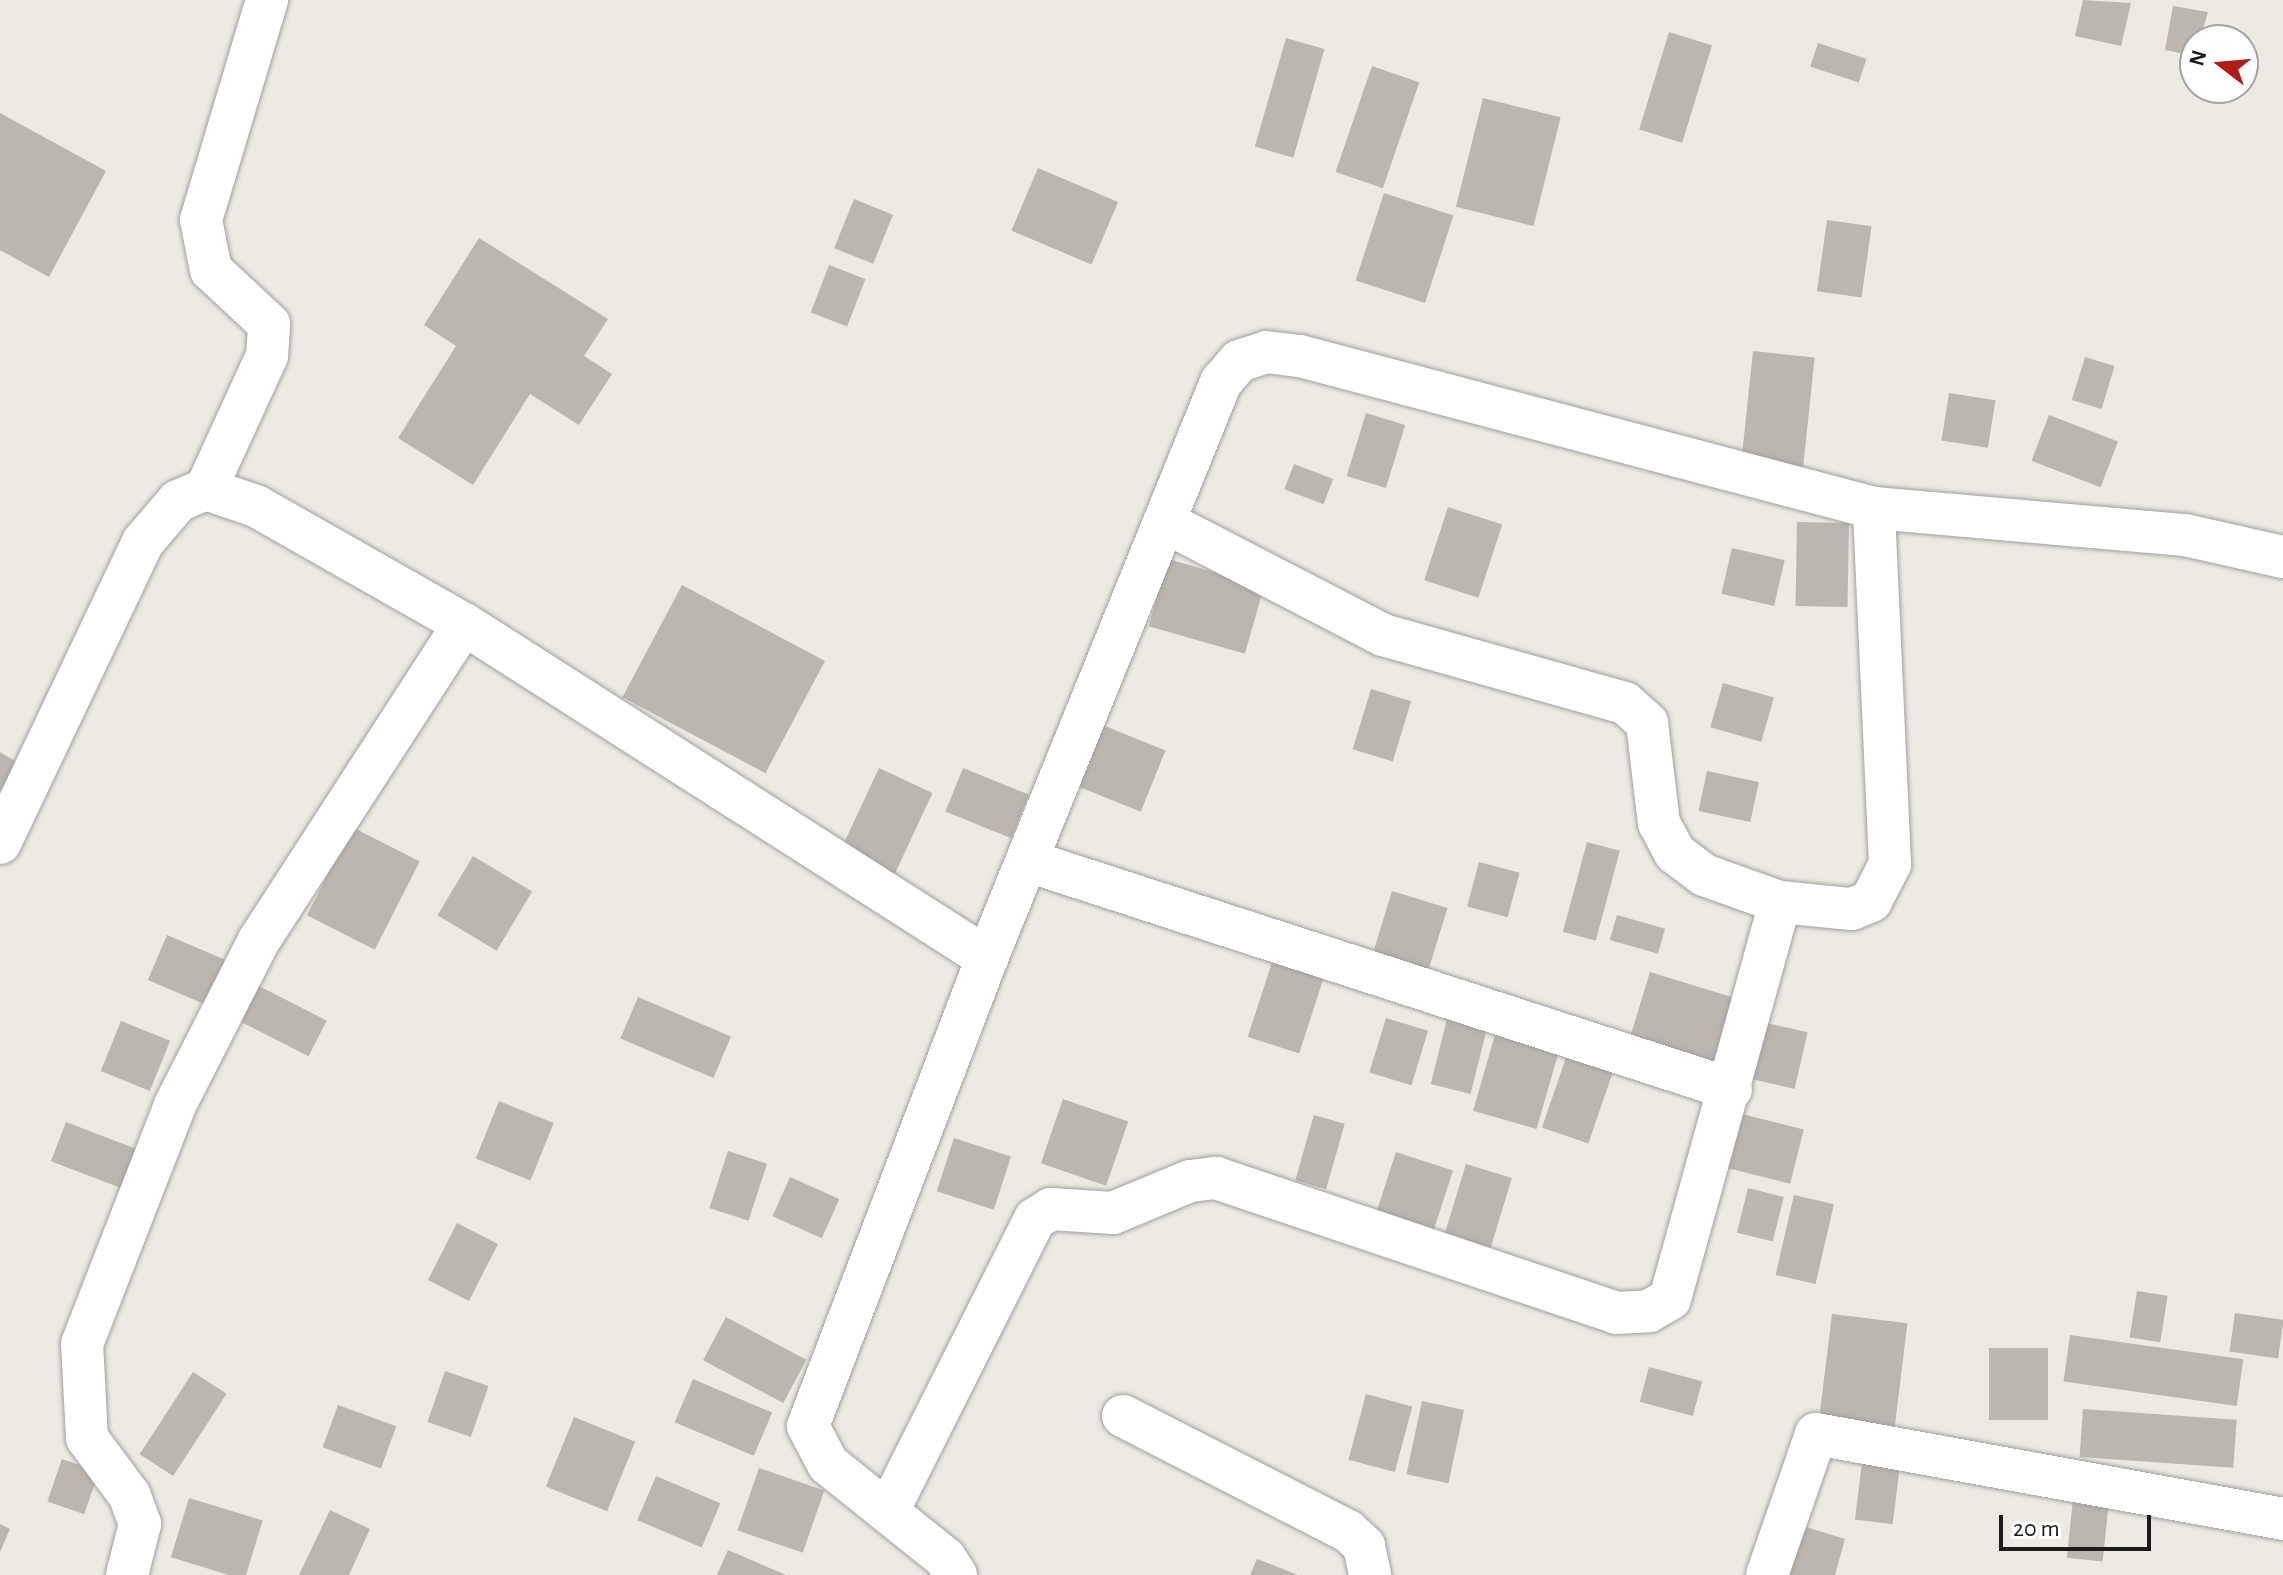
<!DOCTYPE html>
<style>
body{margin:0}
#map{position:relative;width:2283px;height:1575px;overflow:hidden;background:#eceae3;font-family:"Alegreya Sans",sans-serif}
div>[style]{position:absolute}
.building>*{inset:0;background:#bcb6b1;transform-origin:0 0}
.roads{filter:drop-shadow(0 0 2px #a0a0a0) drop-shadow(0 0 2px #a0a0a0)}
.street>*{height:42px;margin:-21px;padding:0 21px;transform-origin:21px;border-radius:21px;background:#fff}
span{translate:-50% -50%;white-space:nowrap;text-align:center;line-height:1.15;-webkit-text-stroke:8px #fff;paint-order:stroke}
.north{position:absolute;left:2179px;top:24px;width:80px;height:80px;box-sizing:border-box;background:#fff;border:2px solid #a4a4a4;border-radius:50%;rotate:286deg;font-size:22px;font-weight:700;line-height:32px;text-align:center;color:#1c1c1c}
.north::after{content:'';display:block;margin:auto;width:28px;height:36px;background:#b11b18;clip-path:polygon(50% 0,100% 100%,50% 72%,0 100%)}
.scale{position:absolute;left:1999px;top:1515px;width:152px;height:36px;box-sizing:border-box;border:4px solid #1c1c1c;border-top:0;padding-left:10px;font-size:24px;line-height:28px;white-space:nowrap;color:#1c1c1c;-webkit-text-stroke:6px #fff;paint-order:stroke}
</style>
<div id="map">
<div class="building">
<div style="clip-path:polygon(2083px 0,2131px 3px,2121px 46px,2075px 36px)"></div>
<div style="clip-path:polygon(2173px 6px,2208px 12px,2195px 56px,2165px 50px)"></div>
<div style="left:1669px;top:32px;width:45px;height:102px;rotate:17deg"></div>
<div style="left:1286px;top:38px;width:40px;height:113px;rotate:16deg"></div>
<div style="left:1818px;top:43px;width:51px;height:25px;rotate:18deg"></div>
<div style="left:1372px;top:66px;width:50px;height:112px;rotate:19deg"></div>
<div style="left:1483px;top:98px;width:80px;height:112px;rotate:14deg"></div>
<div style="clip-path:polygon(0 113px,106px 171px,49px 277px,0 250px)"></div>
<div style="left:1038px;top:168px;width:87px;height:68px;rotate:23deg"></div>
<div style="left:1384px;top:193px;width:73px;height:92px;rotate:18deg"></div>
<div style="left:854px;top:199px;width:42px;height:53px;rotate:22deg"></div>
<div style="left:1827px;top:220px;width:45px;height:72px;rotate:8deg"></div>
<div style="clip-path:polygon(479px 238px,608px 319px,584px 356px,612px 374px,579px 425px,530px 394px,473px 485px,398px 438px,456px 346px,424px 325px)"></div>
<div style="left:829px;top:265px;width:39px;height:51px;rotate:21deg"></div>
<div style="left:1753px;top:351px;width:62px;height:115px;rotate:6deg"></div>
<div style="left:2085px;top:357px;width:31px;height:45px;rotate:17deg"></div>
<div style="left:1949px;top:393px;width:47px;height:48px;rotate:9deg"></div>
<div style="left:1366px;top:413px;width:41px;height:66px;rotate:17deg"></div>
<div style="left:2049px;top:415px;width:74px;height:49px;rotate:21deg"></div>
<div style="left:1294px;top:464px;width:42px;height:27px;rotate:21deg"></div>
<div style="left:1448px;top:507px;width:57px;height:77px;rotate:18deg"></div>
<div style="left:1797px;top:522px;width:52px;height:84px;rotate:1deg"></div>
<div style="left:1732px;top:548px;width:54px;height:47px;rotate:13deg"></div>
<div style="left:1168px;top:559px;width:100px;height:70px;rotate:16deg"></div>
<div style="left:682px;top:585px;width:162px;height:127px;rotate:28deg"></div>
<div style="left:1723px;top:683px;width:53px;height:46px;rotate:16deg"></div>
<div style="left:1371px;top:689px;width:42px;height:63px;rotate:17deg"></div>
<div style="left:1095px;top:722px;width:76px;height:66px;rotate:22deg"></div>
<div style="clip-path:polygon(0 752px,18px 763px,0 791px)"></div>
<div style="left:879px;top:768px;width:59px;height:91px;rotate:25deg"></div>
<div style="left:963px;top:768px;width:71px;height:47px;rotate:22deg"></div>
<div style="left:1707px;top:771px;width:53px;height:41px;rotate:12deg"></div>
<div style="left:352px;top:827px;width:76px;height:99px;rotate:27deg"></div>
<div style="left:1587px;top:842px;width:34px;height:93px;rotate:15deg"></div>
<div style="left:473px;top:856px;width:69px;height:69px;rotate:31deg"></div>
<div style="left:1479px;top:862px;width:42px;height:46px;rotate:15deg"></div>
<div style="left:1392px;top:891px;width:58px;height:73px;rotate:17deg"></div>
<div style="left:1617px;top:915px;width:50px;height:26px;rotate:16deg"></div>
<div style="left:167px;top:935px;width:72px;height:49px;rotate:23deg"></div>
<div style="left:1274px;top:956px;width:54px;height:85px;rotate:18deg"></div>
<div style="left:1650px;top:972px;width:92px;height:76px;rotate:17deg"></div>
<div style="left:251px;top:982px;width:85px;height:40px;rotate:27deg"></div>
<div style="left:638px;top:997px;width:101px;height:45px;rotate:23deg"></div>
<div style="left:1386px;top:1018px;width:44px;height:57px;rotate:17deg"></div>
<div style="left:1447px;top:1019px;width:41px;height:67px;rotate:14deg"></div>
<div style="left:1754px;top:1020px;width:55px;height:58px;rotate:13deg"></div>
<div style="left:121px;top:1021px;width:53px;height:54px;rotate:22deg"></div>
<div style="left:1496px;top:1031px;width:66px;height:83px;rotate:16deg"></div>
<div style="left:1569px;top:1049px;width:49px;height:83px;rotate:19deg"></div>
<div style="left:1063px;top:1099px;width:69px;height:68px;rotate:19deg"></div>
<div style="left:499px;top:1101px;width:59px;height:62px;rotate:22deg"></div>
<div style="left:1730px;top:1111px;width:76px;height:56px;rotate:14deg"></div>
<div style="left:1314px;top:1115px;width:32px;height:68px;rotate:16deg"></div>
<div style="left:66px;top:1122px;width:79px;height:42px;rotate:21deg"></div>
<div style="left:954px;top:1138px;width:60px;height:56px;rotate:18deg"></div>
<div style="left:728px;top:1151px;width:41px;height:60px;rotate:18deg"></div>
<div style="left:1396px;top:1152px;width:60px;height:71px;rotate:18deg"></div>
<div style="left:1466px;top:1164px;width:48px;height:77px;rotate:17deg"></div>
<div style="left:790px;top:1177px;width:54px;height:43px;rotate:24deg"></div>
<div style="left:1748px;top:1188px;width:37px;height:46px;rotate:14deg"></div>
<div style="left:1794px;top:1195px;width:41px;height:82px;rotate:13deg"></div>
<div style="left:457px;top:1223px;width:46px;height:64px;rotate:27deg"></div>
<div style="left:2137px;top:1291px;width:31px;height:47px;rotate:9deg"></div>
<div style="left:2235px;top:1313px;width:49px;height:39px;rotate:8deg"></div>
<div style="left:1832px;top:1314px;width:76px;height:109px;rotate:7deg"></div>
<div style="left:726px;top:1317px;width:91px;height:49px;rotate:28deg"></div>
<div style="left:2070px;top:1335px;width:175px;height:47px;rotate:8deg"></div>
<div style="left:2048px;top:1348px;width:72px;height:59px;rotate:90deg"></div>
<div style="left:1649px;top:1367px;width:55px;height:36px;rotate:15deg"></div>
<div style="left:445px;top:1371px;width:46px;height:54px;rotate:19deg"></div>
<div style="left:193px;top:1372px;width:40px;height:98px;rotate:33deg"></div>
<div style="left:693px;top:1379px;width:86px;height:47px;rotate:23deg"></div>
<div style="left:1366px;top:1394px;width:48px;height:68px;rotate:15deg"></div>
<div style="left:1422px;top:1401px;width:43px;height:75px;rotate:12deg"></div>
<div style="left:338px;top:1405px;width:62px;height:45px;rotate:20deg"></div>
<div style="left:2083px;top:1409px;width:154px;height:48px;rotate:4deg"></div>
<div style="left:574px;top:1417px;width:66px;height:75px;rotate:22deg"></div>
<div style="left:1863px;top:1454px;width:38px;height:66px;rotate:7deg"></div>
<div style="left:62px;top:1459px;width:39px;height:45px;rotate:19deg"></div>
<div style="left:759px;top:1468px;width:69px;height:66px;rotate:19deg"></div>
<div style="left:656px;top:1476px;width:70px;height:48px;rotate:23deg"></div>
<div style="left:189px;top:1498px;width:77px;height:62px;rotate:17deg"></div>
<div style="left:2073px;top:1499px;width:36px;height:59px;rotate:6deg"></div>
<div style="clip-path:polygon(330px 1510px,370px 1529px,349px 1575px,299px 1575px)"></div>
<div style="clip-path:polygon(0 1524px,10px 1529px,0 1552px)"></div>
<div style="clip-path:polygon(1796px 1524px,1845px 1539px,1835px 1575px,1781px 1575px)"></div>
<div style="clip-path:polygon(728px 1550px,786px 1575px,717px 1575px)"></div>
<div style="clip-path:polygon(1257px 1559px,1298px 1575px,1250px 1575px)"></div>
</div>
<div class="roads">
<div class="street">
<div style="left:206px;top:489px;width:146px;rotate:-65.4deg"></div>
<div style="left:267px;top:356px;width:32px;rotate:-86deg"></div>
<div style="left:269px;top:324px;width:79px;rotate:-137deg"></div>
<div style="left:211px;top:270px;width:51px;rotate:-101.3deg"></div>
<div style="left:201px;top:220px;width:230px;rotate:-73.3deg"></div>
<div style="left:1167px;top:523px;width:243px;rotate:27.4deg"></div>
<div style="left:1383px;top:635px;width:251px;rotate:15.7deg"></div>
<div style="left:1625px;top:703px;width:30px;rotate:42deg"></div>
<div style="left:1647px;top:723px;width:101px;rotate:83.2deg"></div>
<div style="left:1659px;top:823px;width:34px;rotate:62deg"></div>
<div style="left:1675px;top:853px;width:36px;rotate:37deg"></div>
<div style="left:1704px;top:875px;width:81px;rotate:19.6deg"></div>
<div style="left:0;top:843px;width:333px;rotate:-64.6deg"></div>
<div style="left:143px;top:542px;width:54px;rotate:-49.5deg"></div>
<div style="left:178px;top:501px;width:30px;rotate:-23deg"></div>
<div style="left:206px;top:489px;width:53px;rotate:18.8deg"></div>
<div style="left:256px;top:506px;width:239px;rotate:29.6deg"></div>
<div style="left:1028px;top:861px;width:739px;rotate:17.97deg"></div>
<div style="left:1123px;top:1416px;width:253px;rotate:27.1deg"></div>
<div style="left:1348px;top:1531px;width:22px;rotate:43deg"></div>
<div style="left:1364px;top:1546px;width:30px;rotate:78deg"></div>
<div style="left:888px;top:1511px;width:327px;rotate:-63.3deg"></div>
<div style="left:1035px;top:1219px;width:19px;rotate:-32deg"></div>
<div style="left:1051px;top:1209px;width:62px;rotate:3.7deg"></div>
<div style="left:1113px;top:1213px;width:83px;rotate:-22.6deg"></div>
<div style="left:1190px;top:1181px;width:26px;rotate:-7deg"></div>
<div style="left:1216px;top:1178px;width:422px;rotate:18.6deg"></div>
<div style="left:1616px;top:1313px;width:33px;rotate:-3deg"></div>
<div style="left:1649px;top:1311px;width:24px;rotate:-30deg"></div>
<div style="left:1670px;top:1299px;width:412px;rotate:-74.5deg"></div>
<div style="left:1780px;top:902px;width:72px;rotate:5.6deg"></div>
<div style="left:1852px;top:909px;width:21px;rotate:-23deg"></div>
<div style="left:1871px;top:901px;width:42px;rotate:-62.8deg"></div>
<div style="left:1890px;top:864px;width:356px;rotate:-92.6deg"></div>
<div style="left:1874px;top:508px;width:312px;rotate:5deg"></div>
<div style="left:2185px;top:535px;width:100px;rotate:12.7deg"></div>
<div style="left:127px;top:1575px;width:53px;rotate:-75.7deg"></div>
<div style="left:140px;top:1524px;width:30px;rotate:-110deg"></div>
<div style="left:130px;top:1496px;width:72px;rotate:-126.6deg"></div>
<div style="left:87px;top:1438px;width:94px;rotate:-93deg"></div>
<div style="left:82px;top:1344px;width:256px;rotate:-68.7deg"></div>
<div style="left:175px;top:1105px;width:183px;rotate:-63deg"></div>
<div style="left:258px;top:942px;width:379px;rotate:-57.1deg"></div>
<div style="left:464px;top:624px;width:621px;rotate:32.56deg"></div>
<div style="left:987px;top:958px;width:622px;rotate:-67.89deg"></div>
<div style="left:1221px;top:382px;width:28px;rotate:-49deg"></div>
<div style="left:1239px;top:361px;width:28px;rotate:-18deg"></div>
<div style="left:1266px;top:352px;width:34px;rotate:7deg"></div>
<div style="left:1300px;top:356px;width:594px;rotate:14.83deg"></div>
<div style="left:956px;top:1575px;width:20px;rotate:-123deg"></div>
<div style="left:945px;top:1558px;width:150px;rotate:-141.2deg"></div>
<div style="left:828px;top:1464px;width:43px;rotate:-117.8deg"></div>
<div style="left:808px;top:1426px;width:501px;rotate:-69.07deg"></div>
<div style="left:1767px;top:1575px;width:149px;rotate:-70.8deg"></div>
<div style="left:1816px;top:1434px;width:475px;rotate:10.3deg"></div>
</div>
</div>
<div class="north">N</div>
<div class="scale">20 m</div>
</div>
